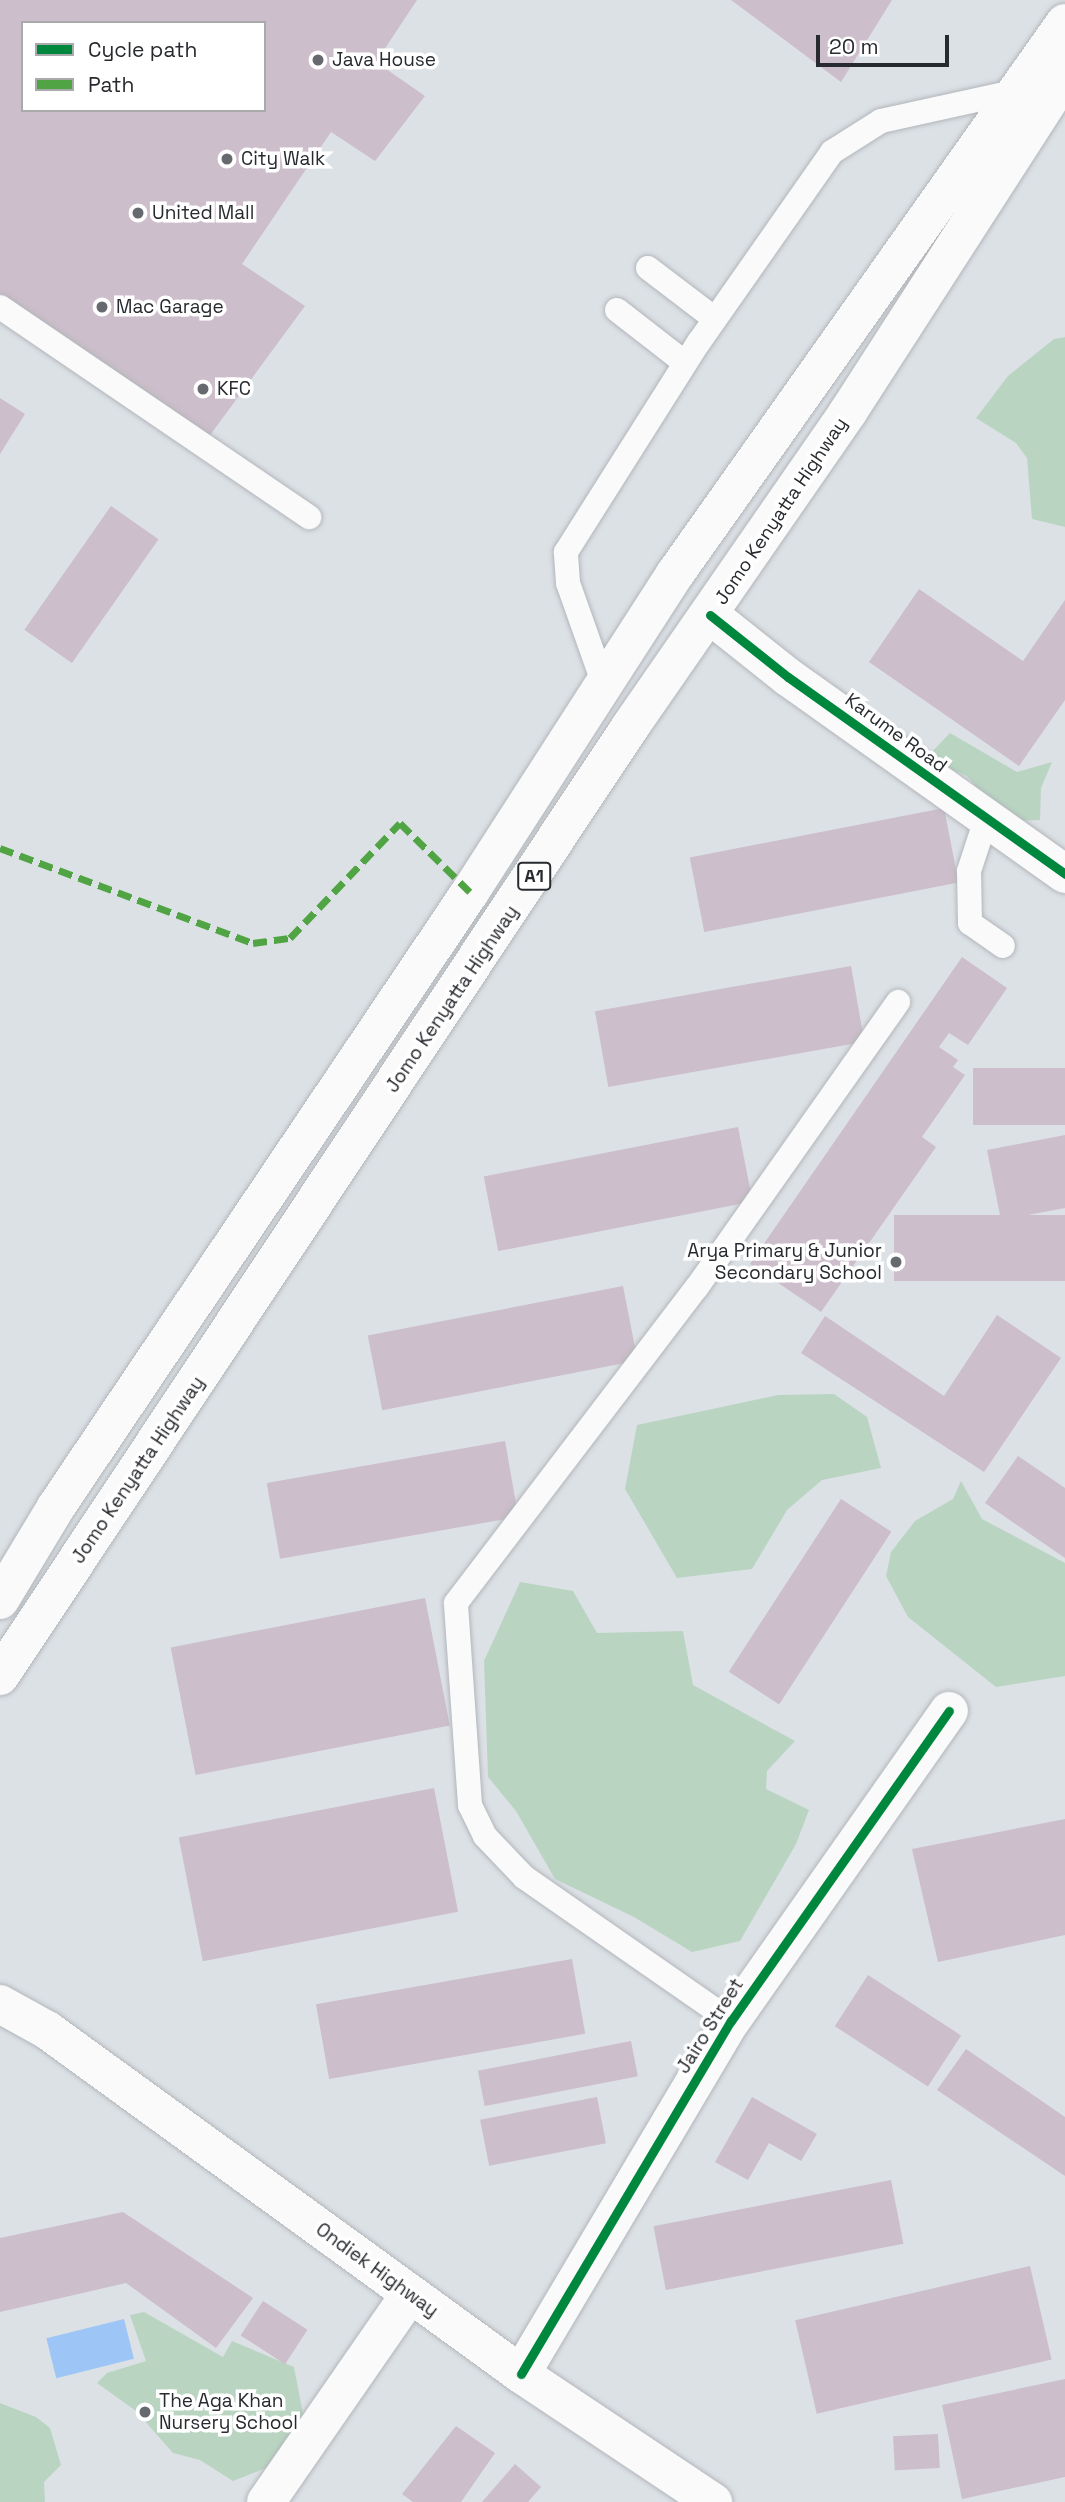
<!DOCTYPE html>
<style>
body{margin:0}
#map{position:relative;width:1065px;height:2502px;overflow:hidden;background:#dce1e6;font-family:"Space Grotesk",sans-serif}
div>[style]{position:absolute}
.green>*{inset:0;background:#b9d5c2}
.water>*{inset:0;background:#9dc6f7;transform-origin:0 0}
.building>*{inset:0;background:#ccbeca;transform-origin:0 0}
.roads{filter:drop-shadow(0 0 2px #b2b6ba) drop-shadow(0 0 2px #b2b6ba)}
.lane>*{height:24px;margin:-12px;padding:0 12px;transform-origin:12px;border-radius:12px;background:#fafafb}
.street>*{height:38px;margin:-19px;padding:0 19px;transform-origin:19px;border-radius:19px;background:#fafafb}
.secondary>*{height:38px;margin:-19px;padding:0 19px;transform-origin:19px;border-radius:19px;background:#fafafb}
.highway>*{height:38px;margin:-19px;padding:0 19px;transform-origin:19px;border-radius:19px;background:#fafafb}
.quiet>*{height:7px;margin-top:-3.5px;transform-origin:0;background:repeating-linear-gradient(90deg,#51a443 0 14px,transparent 0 21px)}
.cycleway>*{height:9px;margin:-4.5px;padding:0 4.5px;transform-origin:4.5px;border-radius:4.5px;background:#00873e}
.dots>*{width:19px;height:19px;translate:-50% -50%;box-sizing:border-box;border:4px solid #fff;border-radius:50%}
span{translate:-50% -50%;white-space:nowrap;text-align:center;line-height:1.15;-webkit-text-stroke:7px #fff;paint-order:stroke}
.shield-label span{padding:2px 5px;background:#fff;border:2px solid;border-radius:5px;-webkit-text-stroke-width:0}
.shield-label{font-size:18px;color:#272a2e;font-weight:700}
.poi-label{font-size:19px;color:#272a2e}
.left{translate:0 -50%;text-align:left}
.right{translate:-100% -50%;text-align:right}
.street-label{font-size:19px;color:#272a2e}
.legend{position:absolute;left:21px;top:21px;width:245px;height:91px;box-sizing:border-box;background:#fff;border:2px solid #a9aaab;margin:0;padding:9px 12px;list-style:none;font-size:21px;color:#272a2e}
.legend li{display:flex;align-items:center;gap:14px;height:35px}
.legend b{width:35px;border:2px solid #a9aaab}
.scale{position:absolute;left:816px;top:35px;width:133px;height:32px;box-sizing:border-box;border:4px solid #272a2e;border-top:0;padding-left:9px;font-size:21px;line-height:24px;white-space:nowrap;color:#272a2e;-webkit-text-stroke:5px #fff;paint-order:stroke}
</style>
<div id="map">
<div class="green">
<div style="clip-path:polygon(1065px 337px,1065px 527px,1032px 519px,1027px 458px,1016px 443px,976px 418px,1008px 376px,1054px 339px)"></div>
<div style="clip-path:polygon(950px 733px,1017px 772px,1052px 762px,1041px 788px,1040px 820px,1006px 821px,967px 776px,926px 758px)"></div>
<div style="clip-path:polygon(834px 1394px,867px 1417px,881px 1468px,822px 1480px,787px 1510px,752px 1569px,677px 1578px,625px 1489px,637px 1425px,778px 1395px)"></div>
<div style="clip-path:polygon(961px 1481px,982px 1519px,1065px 1563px,1065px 1676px,996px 1687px,908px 1617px,886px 1576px,891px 1552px,915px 1521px,953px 1499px)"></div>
<div style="clip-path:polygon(520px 1582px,573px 1591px,597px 1633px,683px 1631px,693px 1685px,795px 1741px,767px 1771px,766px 1789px,809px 1810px,796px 1844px,740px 1941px,692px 1952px,634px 1917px,555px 1879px,516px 1811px,488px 1777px,484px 1661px)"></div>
<div style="clip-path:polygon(144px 2312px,223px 2357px,232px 2341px,294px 2367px,305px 2424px,271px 2466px,233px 2481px,200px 2460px,173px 2453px,136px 2411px,97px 2383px,107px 2373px,146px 2361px,130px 2315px)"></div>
<div style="clip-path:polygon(0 2403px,36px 2417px,50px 2428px,61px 2465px,44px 2482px,45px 2502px,0 2502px)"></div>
</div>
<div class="water">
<div style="left:124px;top:2319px;width:41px;height:80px;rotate:76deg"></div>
</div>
<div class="building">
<div style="clip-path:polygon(evenodd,0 0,417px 0,376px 62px,425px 96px,375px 161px,331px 132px,242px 264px,305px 306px,205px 442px,0 299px,0 0,23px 23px,264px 23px,264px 110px,23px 110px,23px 23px)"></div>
<div style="clip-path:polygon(731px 0,892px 0,841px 82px)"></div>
<div style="clip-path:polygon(0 398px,25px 414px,0 454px)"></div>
<div style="left:111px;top:506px;width:58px;height:151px;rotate:35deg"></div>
<div style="clip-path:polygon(919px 589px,1023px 661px,1065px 600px,1065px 700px,1019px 766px,869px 662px)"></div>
<div style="left:944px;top:808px;width:76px;height:259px;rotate:79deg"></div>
<div style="clip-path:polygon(962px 957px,1007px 988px,968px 1045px,949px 1033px,939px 1047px,958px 1060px,953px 1067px,965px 1075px,922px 1137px,936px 1147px,821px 1312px,750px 1264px)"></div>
<div style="left:851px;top:966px;width:77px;height:260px;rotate:80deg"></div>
<div style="left:1065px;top:1068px;width:57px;height:92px;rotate:90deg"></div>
<div style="left:738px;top:1127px;width:76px;height:259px;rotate:79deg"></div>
<div style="clip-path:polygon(1065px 1135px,1065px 1208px,1001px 1220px,987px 1150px)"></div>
<div style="left:1065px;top:1215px;width:66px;height:171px;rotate:90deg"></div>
<div style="left:623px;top:1286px;width:76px;height:260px;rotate:79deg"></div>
<div style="clip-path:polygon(997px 1315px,1061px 1358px,984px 1472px,801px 1353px,825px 1316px,944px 1396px)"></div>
<div style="left:505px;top:1441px;width:77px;height:242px;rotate:80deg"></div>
<div style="clip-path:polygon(1018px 1456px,1065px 1488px,1065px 1558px,985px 1503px)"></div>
<div style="left:841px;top:1499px;width:60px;height:206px;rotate:33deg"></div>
<div style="left:425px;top:1598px;width:130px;height:259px;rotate:79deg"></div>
<div style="left:434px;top:1788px;width:126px;height:260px;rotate:79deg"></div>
<div style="clip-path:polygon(1065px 1819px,1065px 1935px,938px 1962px,912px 1849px)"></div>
<div style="left:572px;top:1959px;width:76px;height:260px;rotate:80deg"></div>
<div style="left:868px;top:1975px;width:111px;height:61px;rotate:33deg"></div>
<div style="left:631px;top:2041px;width:36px;height:156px;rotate:79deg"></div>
<div style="clip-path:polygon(966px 2049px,1065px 2117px,1065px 2176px,937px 2090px)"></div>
<div style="left:597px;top:2097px;width:47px;height:119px;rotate:79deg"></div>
<div style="clip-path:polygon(752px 2097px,817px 2134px,801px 2161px,769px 2143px,748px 2180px,715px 2162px)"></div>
<div style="left:891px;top:2180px;width:65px;height:242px;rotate:79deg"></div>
<div style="clip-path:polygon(123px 2212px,253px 2298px,216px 2348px,126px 2283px,0 2312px,0 2238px)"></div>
<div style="left:1030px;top:2266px;width:96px;height:241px;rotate:77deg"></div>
<div style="left:263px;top:2301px;width:53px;height:41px;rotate:33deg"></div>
<div style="clip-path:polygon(1065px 2379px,1065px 2477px,962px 2499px,942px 2405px)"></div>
<div style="clip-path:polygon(456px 2426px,495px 2453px,461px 2502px,413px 2502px,402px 2494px)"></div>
<div style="left:938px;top:2434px;width:34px;height:45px;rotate:87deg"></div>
<div style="clip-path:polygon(515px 2464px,541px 2487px,528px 2502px,482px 2502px)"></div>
</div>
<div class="roads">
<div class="lane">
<div style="left:648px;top:268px;width:84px;rotate:37.3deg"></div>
<div style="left:0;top:307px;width:374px;rotate:34.2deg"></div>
<div style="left:617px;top:310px;width:86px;rotate:37.9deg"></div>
<div style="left:603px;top:682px;width:105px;rotate:-109.5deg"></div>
<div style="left:568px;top:583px;width:31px;rotate:-94deg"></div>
<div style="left:566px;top:552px;width:249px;rotate:-57.7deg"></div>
<div style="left:699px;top:342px;width:232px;rotate:-55deg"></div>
<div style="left:832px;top:152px;width:58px;rotate:-32.3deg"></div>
<div style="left:881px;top:121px;width:139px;rotate:-12.4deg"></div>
<div style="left:986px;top:819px;width:55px;rotate:108.1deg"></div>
<div style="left:969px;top:871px;width:52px;rotate:88.9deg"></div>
<div style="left:970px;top:923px;width:40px;rotate:34.9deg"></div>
<div style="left:731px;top:2021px;width:252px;rotate:-145.2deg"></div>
<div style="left:524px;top:1877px;width:57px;rotate:-133.6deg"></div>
<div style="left:485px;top:1836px;width:34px;rotate:-116deg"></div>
<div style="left:470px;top:1805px;width:202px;rotate:-94deg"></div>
<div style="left:456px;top:1603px;width:397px;rotate:-52.7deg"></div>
<div style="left:697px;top:1287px;width:349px;rotate:-54.8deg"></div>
</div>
<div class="street">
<div style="left:710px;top:615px;width:100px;rotate:38.5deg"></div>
<div style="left:788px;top:677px;width:340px;rotate:35.4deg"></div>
<div style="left:521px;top:2374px;width:411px;rotate:-59.3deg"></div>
<div style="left:731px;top:2021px;width:379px;rotate:-54.9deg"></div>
<div style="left:266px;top:2502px;width:253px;rotate:-55.3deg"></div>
</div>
<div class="secondary">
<div style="left:0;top:2004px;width:54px;rotate:29deg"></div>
<div style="left:47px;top:2030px;width:586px;rotate:35.97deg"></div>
<div style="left:521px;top:2374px;width:231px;rotate:33.7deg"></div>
</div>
<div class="highway">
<div style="left:0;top:1600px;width:109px;rotate:-58.9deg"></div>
<div style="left:56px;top:1507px;width:741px;rotate:-56.05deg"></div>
<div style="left:470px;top:892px;width:378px;rotate:-57.2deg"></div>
<div style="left:675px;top:574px;width:675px;rotate:-54.71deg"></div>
<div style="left:0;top:1676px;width:1139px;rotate:-56.42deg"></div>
<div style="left:630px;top:727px;width:383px;rotate:-55.3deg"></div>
<div style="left:848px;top:412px;width:401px;rotate:-57.2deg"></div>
</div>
</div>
<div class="quiet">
<div style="left:0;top:848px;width:270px;rotate:20.6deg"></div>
<div style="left:253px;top:943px;width:37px;rotate:-8deg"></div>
<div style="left:290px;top:938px;width:159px;rotate:-46.3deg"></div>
<div style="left:400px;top:823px;width:98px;rotate:44.6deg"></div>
</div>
<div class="cycleway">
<div style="left:710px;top:615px;width:100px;rotate:38.5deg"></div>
<div style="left:788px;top:677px;width:340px;rotate:35.4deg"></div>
<div style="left:521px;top:2374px;width:411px;rotate:-59.3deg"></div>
<div style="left:731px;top:2021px;width:379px;rotate:-54.9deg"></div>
</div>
<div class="dots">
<div style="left:318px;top:60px;background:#666a6e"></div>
<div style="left:227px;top:159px;background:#666a6e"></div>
<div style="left:138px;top:213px;background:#666a6e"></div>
<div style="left:102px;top:307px;background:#666a6e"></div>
<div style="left:203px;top:389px;background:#666a6e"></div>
<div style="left:896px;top:1262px;background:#666a6e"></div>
<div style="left:145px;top:2412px;background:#666a6e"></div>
</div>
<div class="shield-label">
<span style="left:534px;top:876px">A1</span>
</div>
<div class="poi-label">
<span class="left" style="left:332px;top:60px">Java House</span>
<span class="left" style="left:241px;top:159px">City Walk</span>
<span class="left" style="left:152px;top:213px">United Mall</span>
<span class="left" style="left:116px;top:307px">Mac Garage</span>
<span class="left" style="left:217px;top:389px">KFC</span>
<span class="right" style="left:882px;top:1262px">Arya Primary &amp; Junior<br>Secondary School</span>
<span class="left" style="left:159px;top:2412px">The Aga Khan<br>Nursery School</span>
</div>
<div class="street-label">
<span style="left:781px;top:511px;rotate:-56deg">Jomo Kenyatta Highway</span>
<span style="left:896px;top:733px;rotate:36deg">Karume Road</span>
<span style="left:452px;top:999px;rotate:-56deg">Jomo Kenyatta Highway</span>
<span style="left:138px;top:1470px;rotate:-56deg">Jomo Kenyatta Highway</span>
<span style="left:710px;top:2026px;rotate:-58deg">Jairo Street</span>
<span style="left:377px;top:2270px;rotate:36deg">Ondiek Highway</span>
</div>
<ul class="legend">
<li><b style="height:9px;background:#00873e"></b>Cycle path</li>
<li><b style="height:9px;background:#51a443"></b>Path</li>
</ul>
<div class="scale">20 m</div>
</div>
